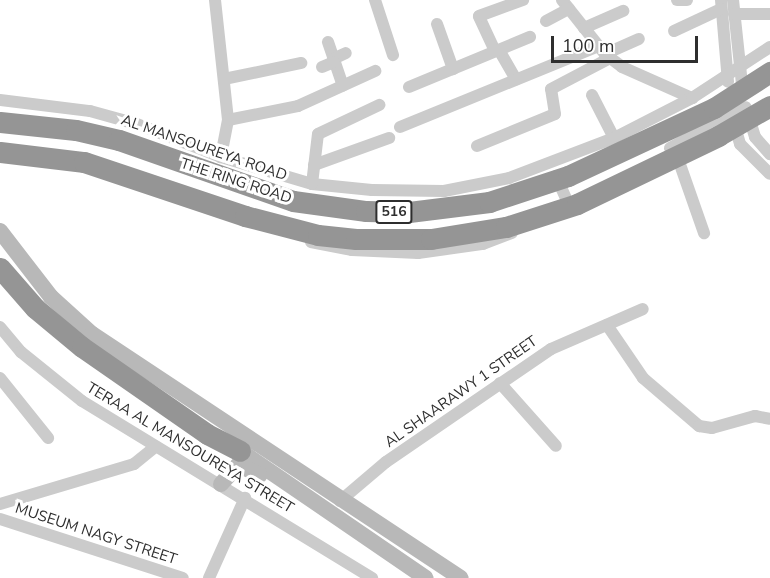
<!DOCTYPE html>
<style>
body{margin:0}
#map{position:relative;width:770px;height:578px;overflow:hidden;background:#fff;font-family:"Nunito Sans",sans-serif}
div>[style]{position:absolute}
.minor>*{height:12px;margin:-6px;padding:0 6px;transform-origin:6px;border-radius:6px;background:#cbcbcb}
.secondary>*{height:16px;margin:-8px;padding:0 8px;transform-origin:8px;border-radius:8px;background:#b8b8b8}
.motorway>*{height:21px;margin:-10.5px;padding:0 10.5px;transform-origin:10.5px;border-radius:10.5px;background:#959595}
.motorway-bridge>*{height:21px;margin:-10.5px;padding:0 10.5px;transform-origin:10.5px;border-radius:10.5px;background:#959595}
span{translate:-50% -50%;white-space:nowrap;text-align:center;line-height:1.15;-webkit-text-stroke:6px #fff;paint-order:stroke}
.shield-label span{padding:2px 4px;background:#fff;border:2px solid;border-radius:4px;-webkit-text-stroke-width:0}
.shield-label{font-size:14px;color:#2e2e2e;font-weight:700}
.street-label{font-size:15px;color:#2e2e2e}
.scale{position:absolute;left:551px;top:36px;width:147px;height:27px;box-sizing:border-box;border:3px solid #2e2e2e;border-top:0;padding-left:8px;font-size:18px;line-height:21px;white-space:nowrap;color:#2e2e2e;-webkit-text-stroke:4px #fff;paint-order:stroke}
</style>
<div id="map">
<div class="minor">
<div style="left:215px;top:0;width:121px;rotate:83.8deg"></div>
<div style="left:228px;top:120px;width:38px;rotate:101deg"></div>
<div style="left:375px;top:0;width:58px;rotate:71.9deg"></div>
<div style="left:562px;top:0;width:69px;rotate:51.5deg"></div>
<div style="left:605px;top:54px;width:21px;rotate:37deg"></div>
<div style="left:622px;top:67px;width:77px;rotate:23.9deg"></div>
<div style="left:677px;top:0;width:10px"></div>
<div style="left:721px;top:0;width:82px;rotate:85.1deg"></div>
<div style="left:733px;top:0;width:95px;rotate:83.9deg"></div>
<div style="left:734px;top:14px;width:36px"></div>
<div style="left:546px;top:21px;width:26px;rotate:-28deg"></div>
<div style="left:437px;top:24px;width:48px;rotate:70.4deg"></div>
<div style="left:584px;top:28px;width:43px;rotate:-23.6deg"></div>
<div style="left:674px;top:31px;width:52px;rotate:-25.1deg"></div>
<div style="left:328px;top:42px;width:46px;rotate:71.2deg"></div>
<div style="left:499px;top:50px;width:34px;rotate:60deg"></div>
<div style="left:495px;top:51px;width:38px;rotate:-115deg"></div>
<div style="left:479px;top:16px;width:47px;rotate:-20deg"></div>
<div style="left:605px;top:54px;width:37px;rotate:-24deg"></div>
<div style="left:333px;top:59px;width:14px;rotate:-25deg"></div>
<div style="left:322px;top:67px;width:13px;rotate:-23deg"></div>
<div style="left:224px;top:79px;width:79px;rotate:-11.7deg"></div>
<div style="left:409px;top:87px;width:131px;rotate:-22.5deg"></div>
<div style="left:592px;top:95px;width:48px;rotate:62.9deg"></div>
<div style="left:0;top:100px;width:91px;rotate:7deg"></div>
<div style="left:90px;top:111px;width:49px;rotate:15.5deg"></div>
<div style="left:137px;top:124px;width:90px;rotate:21.4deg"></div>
<div style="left:221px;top:157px;width:95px;rotate:16.5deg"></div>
<div style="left:312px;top:184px;width:60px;rotate:5.7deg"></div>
<div style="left:372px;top:190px;width:72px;rotate:0.8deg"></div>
<div style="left:444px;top:191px;width:66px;rotate:-11.3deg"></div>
<div style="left:509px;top:178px;width:112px;rotate:-20.9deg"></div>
<div style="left:614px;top:138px;width:88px;rotate:-27.1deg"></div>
<div style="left:692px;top:98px;width:93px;rotate:-33.2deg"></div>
<div style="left:748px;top:114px;width:24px;rotate:73deg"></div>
<div style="left:755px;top:137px;width:23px;rotate:49deg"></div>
<div style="left:228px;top:120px;width:71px;rotate:-11.3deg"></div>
<div style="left:298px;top:106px;width:85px;rotate:-24.4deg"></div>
<div style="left:734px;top:123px;width:22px;rotate:74deg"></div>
<div style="left:740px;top:144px;width:42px;rotate:45deg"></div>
<div style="left:400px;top:127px;width:214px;rotate:-22.2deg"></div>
<div style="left:477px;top:146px;width:84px;rotate:-22.3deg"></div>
<div style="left:555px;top:114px;width:25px;rotate:-99deg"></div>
<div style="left:551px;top:89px;width:67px;rotate:-27.7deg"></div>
<div style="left:670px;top:148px;width:86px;rotate:-28.3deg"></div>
<div style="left:676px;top:153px;width:85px;rotate:70.7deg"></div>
<div style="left:314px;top:165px;width:80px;rotate:-19.8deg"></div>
<div style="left:556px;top:176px;width:30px;rotate:66deg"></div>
<div style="left:312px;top:184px;width:50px;rotate:-83.2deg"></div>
<div style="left:318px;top:134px;width:68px;rotate:-25.4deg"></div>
<div style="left:311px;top:242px;width:42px;rotate:11deg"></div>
<div style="left:352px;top:250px;width:66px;rotate:2.6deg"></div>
<div style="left:418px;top:253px;width:66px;rotate:-7.9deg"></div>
<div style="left:483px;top:244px;width:31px;rotate:-21deg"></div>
<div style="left:607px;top:325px;width:64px;rotate:55.8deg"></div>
<div style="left:643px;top:378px;width:74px;rotate:40.6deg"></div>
<div style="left:699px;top:426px;width:13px;rotate:9deg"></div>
<div style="left:712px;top:428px;width:45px;rotate:-15.6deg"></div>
<div style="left:755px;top:416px;width:15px;rotate:11deg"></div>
<div style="left:0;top:327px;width:33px;rotate:50deg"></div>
<div style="left:21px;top:352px;width:78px;rotate:38.8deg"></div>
<div style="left:82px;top:401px;width:340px;rotate:31.4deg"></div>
<div style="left:0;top:378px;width:77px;rotate:51.3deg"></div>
<div style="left:500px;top:383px;width:84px;rotate:48.4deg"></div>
<div style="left:340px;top:501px;width:60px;rotate:-40.3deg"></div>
<div style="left:386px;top:462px;width:200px;rotate:-34.4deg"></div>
<div style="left:551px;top:349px;width:100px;rotate:-23.5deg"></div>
<div style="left:0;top:504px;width:140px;rotate:-16.6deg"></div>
<div style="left:134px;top:464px;width:28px;rotate:-39deg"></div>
<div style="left:0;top:519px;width:192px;rotate:17.9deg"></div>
<div style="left:209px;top:578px;width:88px;rotate:-65.8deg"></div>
</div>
<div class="secondary">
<div style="left:0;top:231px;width:83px;rotate:52.3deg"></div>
<div style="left:51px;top:297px;width:55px;rotate:42.1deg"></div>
<div style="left:92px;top:334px;width:442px;rotate:33.5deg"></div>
<div style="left:230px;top:444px;width:237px;rotate:34.4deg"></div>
<div style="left:221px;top:484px;width:25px;rotate:-48deg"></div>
<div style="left:238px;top:465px;width:24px;rotate:24deg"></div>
</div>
<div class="motorway">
<div style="left:0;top:268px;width:53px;rotate:48.8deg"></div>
<div style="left:35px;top:308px;width:61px;rotate:39.7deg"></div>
<div style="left:82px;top:347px;width:152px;rotate:34.8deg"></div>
<div style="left:207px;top:434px;width:37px;rotate:27deg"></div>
</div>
<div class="motorway-bridge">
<div style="left:0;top:122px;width:76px;rotate:6deg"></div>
<div style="left:76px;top:130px;width:44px;rotate:13.1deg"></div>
<div style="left:119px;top:140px;width:184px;rotate:19.3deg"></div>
<div style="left:293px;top:201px;width:74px;rotate:7.8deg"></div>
<div style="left:366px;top:211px;width:43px;rotate:1.3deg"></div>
<div style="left:409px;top:212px;width:81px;rotate:-7.1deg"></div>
<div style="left:489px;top:202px;width:83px;rotate:-18.2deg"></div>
<div style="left:568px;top:176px;width:161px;rotate:-25deg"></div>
<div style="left:714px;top:108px;width:67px;rotate:-32.7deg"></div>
<div style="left:0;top:152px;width:85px;rotate:6.8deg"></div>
<div style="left:84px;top:162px;width:170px;rotate:18.5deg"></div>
<div style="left:245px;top:216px;width:75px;rotate:14.6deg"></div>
<div style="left:318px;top:235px;width:38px;rotate:6deg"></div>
<div style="left:356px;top:239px;width:75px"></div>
<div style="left:431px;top:239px;width:76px;rotate:-9.1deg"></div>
<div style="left:506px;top:227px;width:75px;rotate:-17.9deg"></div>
<div style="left:577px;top:204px;width:157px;rotate:-25.7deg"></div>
<div style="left:718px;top:136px;width:60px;rotate:-30deg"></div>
</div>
<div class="shield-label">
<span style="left:394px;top:212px">516</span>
</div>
<div class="street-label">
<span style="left:204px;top:148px;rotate:19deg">AL MANSOUREYA ROAD</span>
<span style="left:236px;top:181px;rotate:18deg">THE RING ROAD</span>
<span style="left:461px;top:392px;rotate:-35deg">AL SHAARAWY 1 STREET</span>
<span style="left:190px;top:448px;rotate:31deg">TERAA AL MANSOUREYA STREET</span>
<span style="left:96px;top:534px;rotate:18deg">MUSEUM NAGY STREET</span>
</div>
<div class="scale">100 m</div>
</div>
